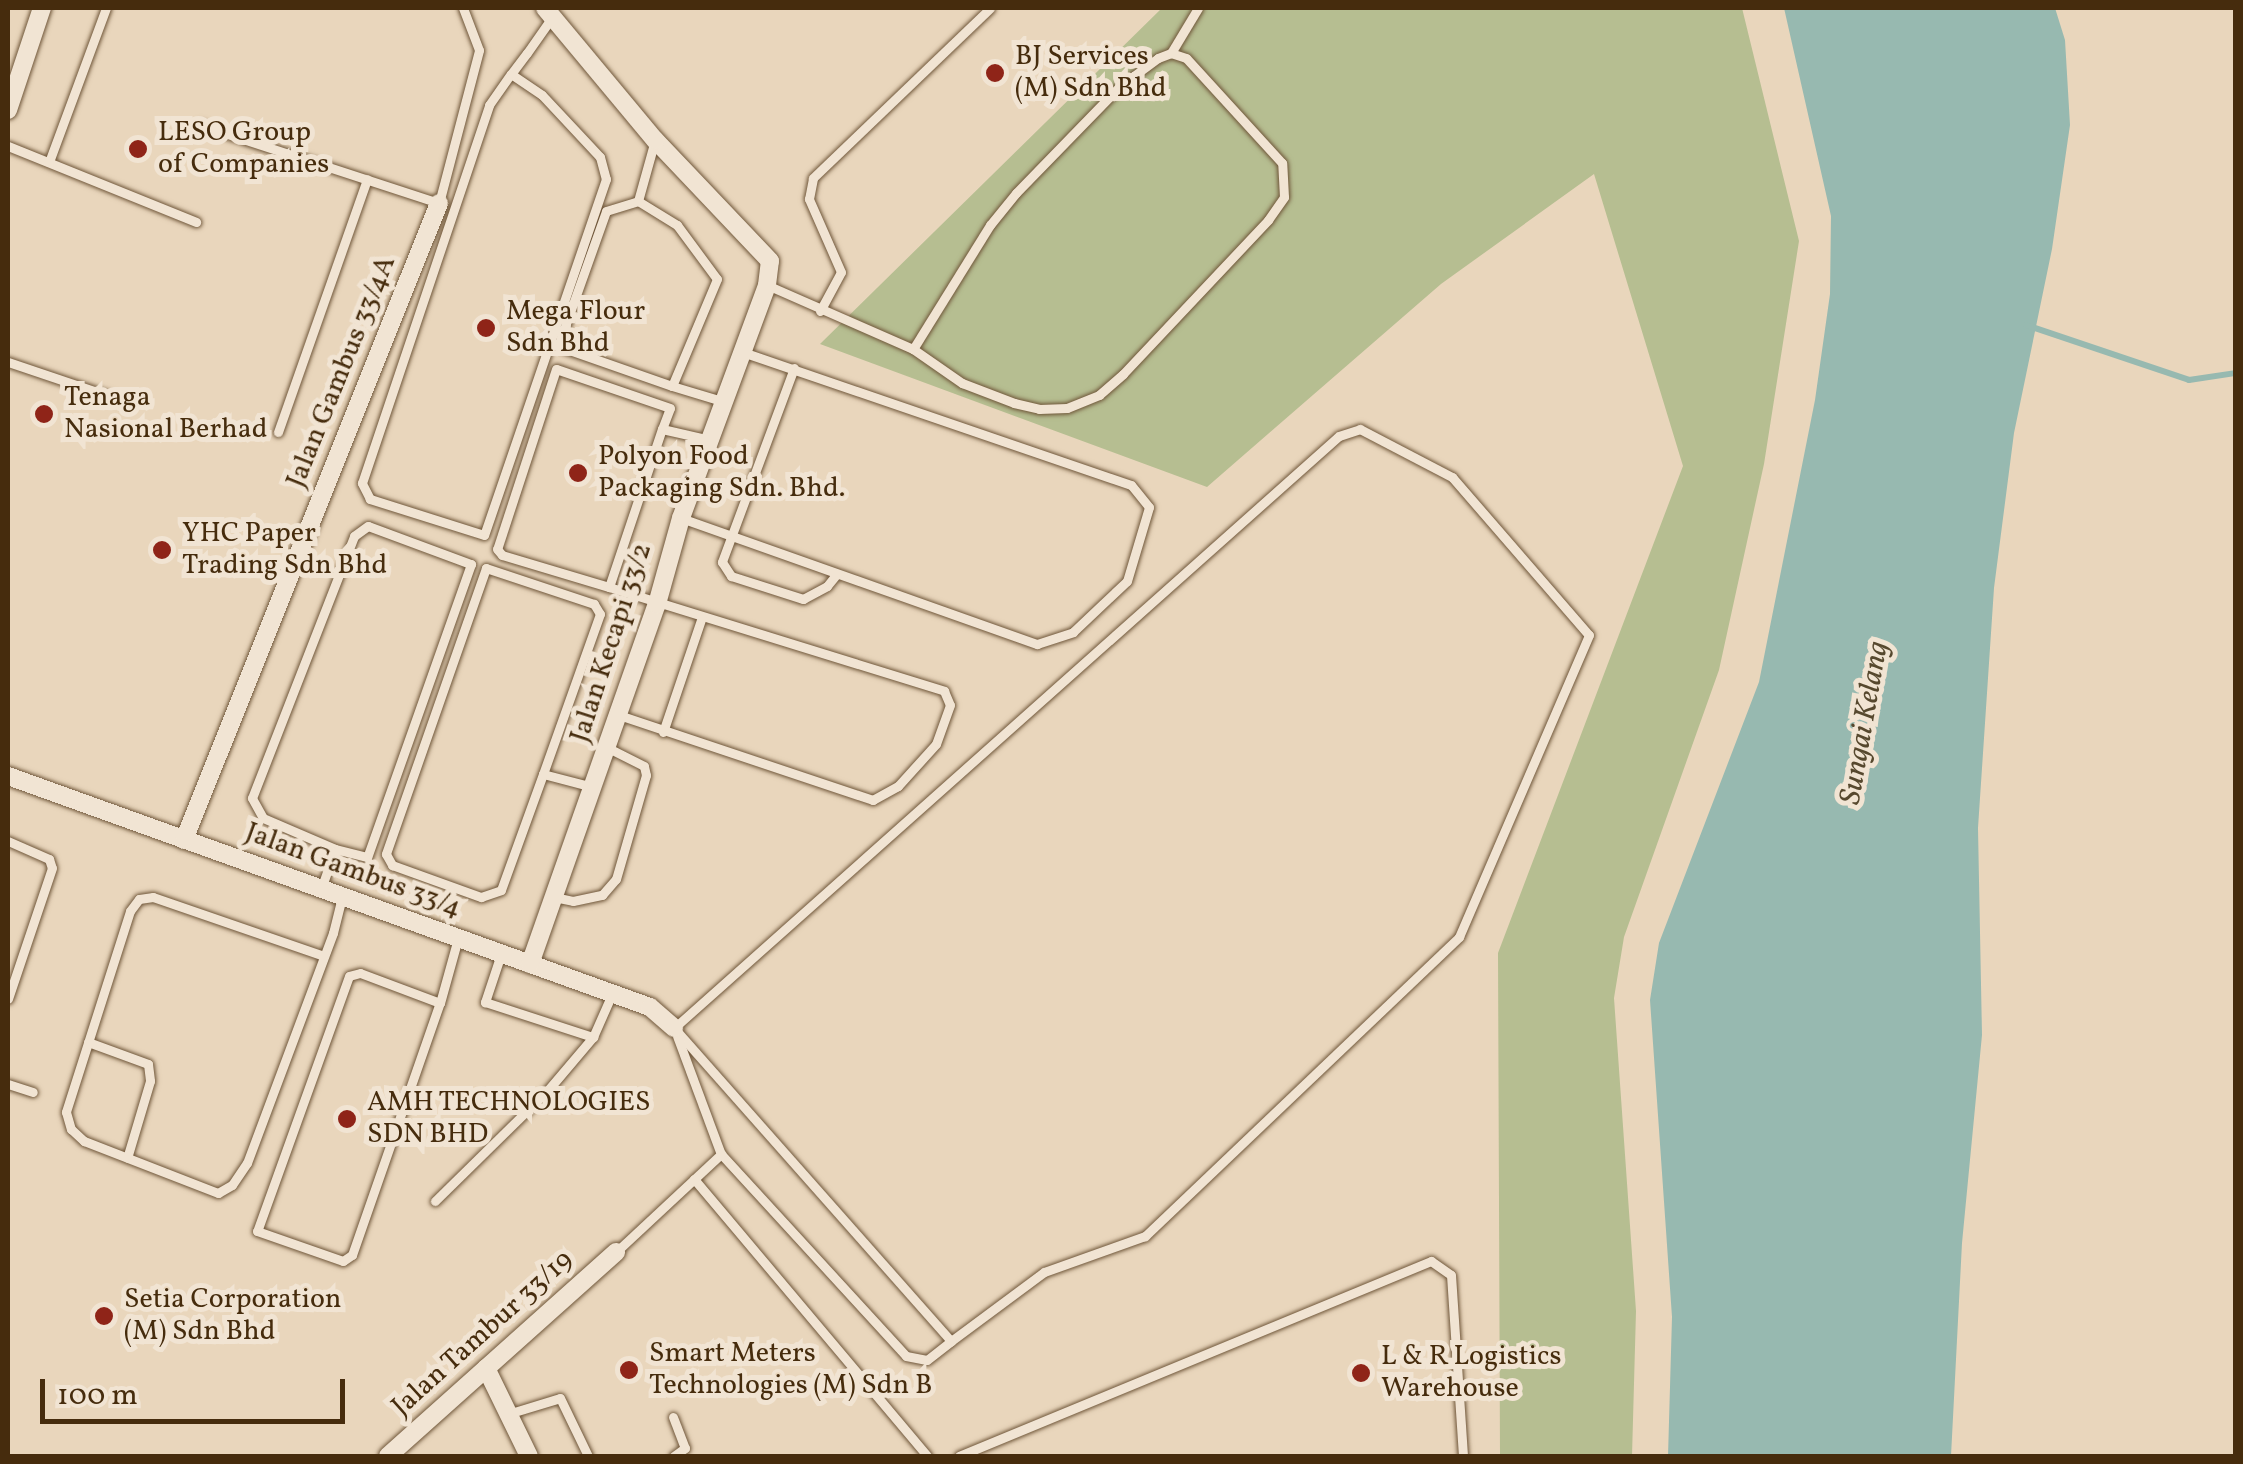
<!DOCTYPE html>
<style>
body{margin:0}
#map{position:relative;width:2243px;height:1464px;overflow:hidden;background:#e9d6bc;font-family:Vollkorn,serif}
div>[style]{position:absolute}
.green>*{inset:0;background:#b6be91}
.water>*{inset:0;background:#97b9b0}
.stream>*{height:6px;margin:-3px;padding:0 3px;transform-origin:3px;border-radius:3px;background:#97b9b0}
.roads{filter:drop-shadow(0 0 2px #6f5639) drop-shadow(0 0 2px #6f5639)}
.lane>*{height:9px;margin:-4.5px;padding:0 4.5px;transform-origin:4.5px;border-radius:4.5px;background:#f1e4d3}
.street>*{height:18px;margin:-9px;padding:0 9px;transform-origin:9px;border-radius:9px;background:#f1e4d3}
.dots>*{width:28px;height:28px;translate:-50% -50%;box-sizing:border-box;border:5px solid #f1e4d3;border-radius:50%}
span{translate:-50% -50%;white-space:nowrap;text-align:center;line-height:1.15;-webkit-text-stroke:10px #f1e4d3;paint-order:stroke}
.poi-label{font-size:28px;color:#462c0d}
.left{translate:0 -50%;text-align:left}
.street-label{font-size:28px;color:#462c0d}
.water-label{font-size:30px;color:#56482e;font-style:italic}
.frame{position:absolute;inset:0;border:10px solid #462c0d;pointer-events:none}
.scale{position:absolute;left:40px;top:1379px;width:305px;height:45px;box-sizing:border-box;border:5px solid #462c0d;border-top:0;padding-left:12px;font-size:30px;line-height:35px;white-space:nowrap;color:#462c0d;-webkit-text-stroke:8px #f1e4d3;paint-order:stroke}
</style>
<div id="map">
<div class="green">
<div style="clip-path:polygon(1162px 8px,1742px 8px,1799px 241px,1764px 464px,1719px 670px,1624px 937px,1614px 998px,1636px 1311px,1632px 1456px,1500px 1456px,1498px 953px,1683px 466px,1594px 174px,1441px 284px,1207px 487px,820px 344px)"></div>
</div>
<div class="water">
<div style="clip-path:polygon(1784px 8px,2055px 8px,2065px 40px,2070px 125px,2052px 249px,2014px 433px,1994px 588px,1978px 828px,1982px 1035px,1962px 1243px,1951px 1456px,1668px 1456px,1672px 1317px,1650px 1000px,1659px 943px,1759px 682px,1815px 400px,1830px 294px,1831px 216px)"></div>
</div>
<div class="stream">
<div style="left:2026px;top:325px;width:172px;rotate:18.6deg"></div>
<div style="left:2189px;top:380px;width:48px;rotate:-8.5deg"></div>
</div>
<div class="roads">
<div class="lane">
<div style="left:1171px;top:53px;width:52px;rotate:-59deg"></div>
<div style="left:511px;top:74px;width:37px;rotate:34deg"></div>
<div style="left:542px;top:95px;width:85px;rotate:46.9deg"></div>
<div style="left:600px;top:157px;width:23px;rotate:75deg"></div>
<div style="left:606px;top:179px;width:376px;rotate:108.9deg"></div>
<div style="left:484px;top:535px;width:120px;rotate:-162.5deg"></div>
<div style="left:370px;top:499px;width:18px;rotate:-117deg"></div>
<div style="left:362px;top:483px;width:399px;rotate:-71.4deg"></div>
<div style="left:489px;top:105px;width:38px;rotate:-55deg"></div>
<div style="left:511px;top:74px;width:26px;rotate:-53deg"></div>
<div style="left:527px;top:53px;width:45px;rotate:-54.9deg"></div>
<div style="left:200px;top:125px;width:251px;rotate:18.1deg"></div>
<div style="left:439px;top:203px;width:158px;rotate:-75.3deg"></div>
<div style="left:479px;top:50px;width:45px;rotate:-110.9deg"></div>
<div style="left:8px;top:146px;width:203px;rotate:22deg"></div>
<div style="left:49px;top:162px;width:164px;rotate:-69.7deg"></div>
<div style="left:638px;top:201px;width:46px;rotate:31.6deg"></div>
<div style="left:677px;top:225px;width:67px;rotate:53.5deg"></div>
<div style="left:717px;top:279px;width:116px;rotate:112.8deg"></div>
<div style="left:672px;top:386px;width:121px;rotate:-160.7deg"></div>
<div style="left:558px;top:346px;width:143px;rotate:-70.4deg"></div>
<div style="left:606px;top:211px;width:34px;rotate:-17deg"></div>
<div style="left:638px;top:201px;width:63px;rotate:-74.4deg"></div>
<div style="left:767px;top:285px;width:159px;rotate:23.7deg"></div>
<div style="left:913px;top:349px;width:60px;rotate:34.8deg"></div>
<div style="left:962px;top:383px;width:56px;rotate:21deg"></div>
<div style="left:1014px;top:403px;width:26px;rotate:13deg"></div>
<div style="left:1039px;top:409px;width:28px;rotate:-2deg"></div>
<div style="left:1067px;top:408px;width:35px;rotate:-22deg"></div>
<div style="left:1099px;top:395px;width:32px;rotate:-41deg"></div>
<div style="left:1123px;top:374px;width:212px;rotate:-46.7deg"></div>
<div style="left:1268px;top:220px;width:28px;rotate:-55deg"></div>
<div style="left:1284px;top:197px;width:34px;rotate:-93deg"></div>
<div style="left:1282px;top:163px;width:142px;rotate:-132.4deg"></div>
<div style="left:1186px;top:58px;width:16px;rotate:-162deg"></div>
<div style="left:1171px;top:53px;width:14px;rotate:159deg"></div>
<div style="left:1158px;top:58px;width:47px;rotate:143.6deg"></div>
<div style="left:1120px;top:86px;width:149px;rotate:134.2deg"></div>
<div style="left:1016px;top:193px;width:41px;rotate:129.1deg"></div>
<div style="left:990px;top:225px;width:146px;rotate:121.8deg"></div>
<div style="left:820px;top:311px;width:44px;rotate:-61.7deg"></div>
<div style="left:841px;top:272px;width:80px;rotate:-113.7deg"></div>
<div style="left:809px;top:199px;width:21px;rotate:-79deg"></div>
<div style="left:813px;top:178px;width:245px;rotate:-43.8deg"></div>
<div style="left:8px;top:362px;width:116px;rotate:18.6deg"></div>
<div style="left:794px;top:368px;width:207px;rotate:110.4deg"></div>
<div style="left:722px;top:562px;width:17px;rotate:57deg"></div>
<div style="left:731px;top:576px;width:76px;rotate:17.7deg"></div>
<div style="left:803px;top:599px;width:27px;rotate:-28deg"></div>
<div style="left:827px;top:586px;width:13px;rotate:-51deg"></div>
<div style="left:672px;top:386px;width:55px;rotate:16.8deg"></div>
<div style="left:662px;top:429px;width:22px;rotate:-69deg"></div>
<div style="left:670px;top:408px;width:120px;rotate:-161.1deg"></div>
<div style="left:556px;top:369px;width:189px;rotate:108.1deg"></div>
<div style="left:497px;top:549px;width:8px;rotate:50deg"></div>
<div style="left:502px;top:555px;width:112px;rotate:16.7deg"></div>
<div style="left:609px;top:587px;width:167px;rotate:-71.5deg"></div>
<div style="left:662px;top:429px;width:49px;rotate:12.9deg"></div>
<div style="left:1360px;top:429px;width:104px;rotate:27.6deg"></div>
<div style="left:1452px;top:477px;width:209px;rotate:49.1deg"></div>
<div style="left:1589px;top:635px;width:329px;rotate:113.3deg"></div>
<div style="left:1459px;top:937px;width:434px;rotate:136.4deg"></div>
<div style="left:1145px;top:1236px;width:107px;rotate:160.4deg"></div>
<div style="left:1044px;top:1272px;width:116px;rotate:143.4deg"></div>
<div style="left:951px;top:1341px;width:418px;rotate:-131.5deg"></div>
<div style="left:674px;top:1028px;width:890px;rotate:-41.68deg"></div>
<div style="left:1339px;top:436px;width:22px;rotate:-18deg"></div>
<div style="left:278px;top:432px;width:268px;rotate:-70.6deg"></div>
<div style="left:681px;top:518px;width:378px;rotate:19.5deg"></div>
<div style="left:1037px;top:644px;width:38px;rotate:-18deg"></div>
<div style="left:1073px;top:632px;width:74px;rotate:-43.4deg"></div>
<div style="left:1127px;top:581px;width:77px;rotate:-73.4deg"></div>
<div style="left:1149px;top:507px;width:28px;rotate:-129deg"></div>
<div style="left:1131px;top:485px;width:411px;rotate:-161.1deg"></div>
<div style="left:609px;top:587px;width:351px;rotate:17.2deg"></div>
<div style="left:944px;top:691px;width:15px;rotate:67deg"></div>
<div style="left:950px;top:705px;width:41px;rotate:109.7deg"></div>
<div style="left:936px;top:744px;width:57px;rotate:132.1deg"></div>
<div style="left:898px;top:786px;width:29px;rotate:151deg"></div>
<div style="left:873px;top:800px;width:268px;rotate:-161.5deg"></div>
<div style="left:663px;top:732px;width:121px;rotate:-71.3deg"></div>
<div style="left:543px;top:774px;width:170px;rotate:-70.4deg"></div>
<div style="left:600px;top:614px;width:12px;rotate:-121deg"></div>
<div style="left:594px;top:604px;width:114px;rotate:-161.6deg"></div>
<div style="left:486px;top:568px;width:303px;rotate:109.3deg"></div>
<div style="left:386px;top:854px;width:13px;rotate:61deg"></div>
<div style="left:392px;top:865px;width:95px;rotate:19.8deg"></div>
<div style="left:481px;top:897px;width:21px;rotate:-19deg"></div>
<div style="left:501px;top:890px;width:123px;rotate:-70.1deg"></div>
<div style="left:543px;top:774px;width:52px;rotate:14.6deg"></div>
<div style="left:8px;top:841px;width:45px;rotate:23.7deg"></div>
<div style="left:49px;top:859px;width:9px;rotate:72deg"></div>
<div style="left:52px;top:868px;width:138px;rotate:108.6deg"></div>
<div style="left:321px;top:889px;width:42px;rotate:-70.7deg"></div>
<div style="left:335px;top:849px;width:78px;rotate:-156.7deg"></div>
<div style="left:263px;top:818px;width:23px;rotate:-119deg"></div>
<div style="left:252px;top:798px;width:281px;rotate:-68.7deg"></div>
<div style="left:354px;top:536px;width:17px;rotate:-36deg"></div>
<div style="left:368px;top:526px;width:110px;rotate:20.3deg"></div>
<div style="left:471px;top:564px;width:311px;rotate:109.5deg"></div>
<div style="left:367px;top:857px;width:33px;rotate:-166deg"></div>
<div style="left:554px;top:897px;width:19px;rotate:12deg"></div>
<div style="left:573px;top:901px;width:30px;rotate:-12deg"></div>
<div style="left:602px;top:895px;width:21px;rotate:-49deg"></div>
<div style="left:616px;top:879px;width:108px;rotate:-73.9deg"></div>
<div style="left:646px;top:775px;width:9px;rotate:-103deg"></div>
<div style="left:644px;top:766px;width:40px;rotate:-153.4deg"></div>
<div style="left:501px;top:954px;width:51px;rotate:108.4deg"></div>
<div style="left:485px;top:1002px;width:114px;rotate:18deg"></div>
<div style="left:324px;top:956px;width:181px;rotate:-161deg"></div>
<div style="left:153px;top:897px;width:14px;rotate:172deg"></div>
<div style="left:139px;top:899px;width:15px;rotate:127deg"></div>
<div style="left:130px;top:911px;width:211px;rotate:107.7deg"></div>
<div style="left:66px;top:1112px;width:18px;rotate:74deg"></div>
<div style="left:71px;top:1129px;width:18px;rotate:43deg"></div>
<div style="left:84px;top:1141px;width:144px;rotate:21.2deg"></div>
<div style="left:218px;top:1193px;width:16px;rotate:-30deg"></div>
<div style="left:232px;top:1185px;width:27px;rotate:-56deg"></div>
<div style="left:247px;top:1163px;width:246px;rotate:-69.5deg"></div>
<div style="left:333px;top:933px;width:38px;rotate:-76deg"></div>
<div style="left:440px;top:1003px;width:85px;rotate:-159.4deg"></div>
<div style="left:360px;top:973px;width:11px;rotate:165deg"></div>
<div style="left:349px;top:976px;width:271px;rotate:109.8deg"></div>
<div style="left:257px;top:1231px;width:91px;rotate:19.2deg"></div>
<div style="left:343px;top:1261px;width:11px;rotate:-34deg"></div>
<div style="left:352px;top:1255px;width:267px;rotate:-70.8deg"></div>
<div style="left:440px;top:1003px;width:67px;rotate:-74.5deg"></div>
<div style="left:677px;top:1036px;width:126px;rotate:69.6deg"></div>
<div style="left:721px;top:1154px;width:274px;rotate:47.5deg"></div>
<div style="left:906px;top:1356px;width:21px;rotate:11deg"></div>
<div style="left:927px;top:1360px;width:31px;rotate:-38deg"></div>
<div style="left:88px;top:1042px;width:64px;rotate:20.1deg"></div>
<div style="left:148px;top:1064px;width:17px;rotate:83deg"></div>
<div style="left:150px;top:1081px;width:80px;rotate:106.6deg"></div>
<div style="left:8px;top:1084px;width:26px;rotate:18deg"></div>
<div style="left:694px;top:1179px;width:362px;rotate:49.9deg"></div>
<div style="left:435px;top:1201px;width:158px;rotate:-44.5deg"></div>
<div style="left:548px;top:1090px;width:70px;rotate:-49.7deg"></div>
<div style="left:593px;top:1037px;width:47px;rotate:-66.2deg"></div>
<div style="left:616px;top:1252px;width:144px;rotate:-43deg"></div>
<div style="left:511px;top:1413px;width:51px;rotate:-17deg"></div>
<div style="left:560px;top:1398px;width:64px;rotate:64.2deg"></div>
<div style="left:673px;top:1417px;width:33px;rotate:69deg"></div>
<div style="left:685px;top:1448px;width:14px;rotate:144deg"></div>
<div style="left:959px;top:1456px;width:511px;rotate:-22.45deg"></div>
<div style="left:1431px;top:1261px;width:24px;rotate:35deg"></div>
<div style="left:1451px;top:1275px;width:181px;rotate:86.2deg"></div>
</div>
<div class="street">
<div style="left:8px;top:110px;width:108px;rotate:-71.6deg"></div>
<div style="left:8px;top:776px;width:682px;rotate:19.79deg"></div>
<div style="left:650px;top:1007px;width:32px;rotate:41deg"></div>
<div style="left:184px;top:840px;width:686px;rotate:-68.18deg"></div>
<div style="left:530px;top:964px;width:382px;rotate:-70.6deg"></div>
<div style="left:657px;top:604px;width:89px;rotate:-74.4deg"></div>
<div style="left:681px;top:518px;width:248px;rotate:-69.7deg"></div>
<div style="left:767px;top:285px;width:24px;rotate:-83deg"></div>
<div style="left:770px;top:261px;width:167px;rotate:-133.5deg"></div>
<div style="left:655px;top:140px;width:172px;rotate:-129.8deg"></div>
<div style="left:486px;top:1368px;width:98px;rotate:64deg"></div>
<div style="left:388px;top:1456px;width:306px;rotate:-41.8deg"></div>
</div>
</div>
<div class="dots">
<div style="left:995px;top:73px;background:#8f2418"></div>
<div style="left:138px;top:149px;background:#8f2418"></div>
<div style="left:486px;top:328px;background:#8f2418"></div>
<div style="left:44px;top:414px;background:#8f2418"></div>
<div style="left:578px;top:473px;background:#8f2418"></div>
<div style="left:162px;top:550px;background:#8f2418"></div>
<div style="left:347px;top:1119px;background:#8f2418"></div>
<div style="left:104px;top:1316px;background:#8f2418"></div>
<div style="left:629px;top:1370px;background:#8f2418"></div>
<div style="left:1361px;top:1373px;background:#8f2418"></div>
</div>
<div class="poi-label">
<span class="left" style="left:1015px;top:73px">BJ Services<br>(M) Sdn Bhd</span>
<span class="left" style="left:158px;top:149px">LESO Group<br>of Companies</span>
<span class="left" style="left:506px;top:328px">Mega Flour<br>Sdn Bhd</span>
<span class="left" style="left:64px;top:414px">Tenaga<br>Nasional Berhad</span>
<span class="left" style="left:598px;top:473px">Polyon Food<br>Packaging Sdn. Bhd.</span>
<span class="left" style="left:182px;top:550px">YHC Paper<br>Trading Sdn Bhd</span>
<span class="left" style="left:367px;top:1119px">AMH TECHNOLOGIES<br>SDN BHD</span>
<span class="left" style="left:124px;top:1316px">Setia Corporation<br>(M) Sdn Bhd</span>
<span class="left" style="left:649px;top:1370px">Smart Meters<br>Technologies (M) Sdn B</span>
<span class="left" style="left:1381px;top:1373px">L &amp; R Logistics<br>Warehouse</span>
</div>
<div class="street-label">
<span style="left:342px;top:372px;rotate:-68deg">Jalan Gambus 33/4A</span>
<span style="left:612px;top:643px;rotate:-72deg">Jalan Kecapi 33/2</span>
<span style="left:353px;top:871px;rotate:20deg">Jalan Gambus 33/4</span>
<span style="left:483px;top:1334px;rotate:-42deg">Jalan Tambur 33/19</span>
</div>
<div class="water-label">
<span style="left:1865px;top:723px;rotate:-80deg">Sungai Kelang</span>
</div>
<div class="frame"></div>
<div class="scale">100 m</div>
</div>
